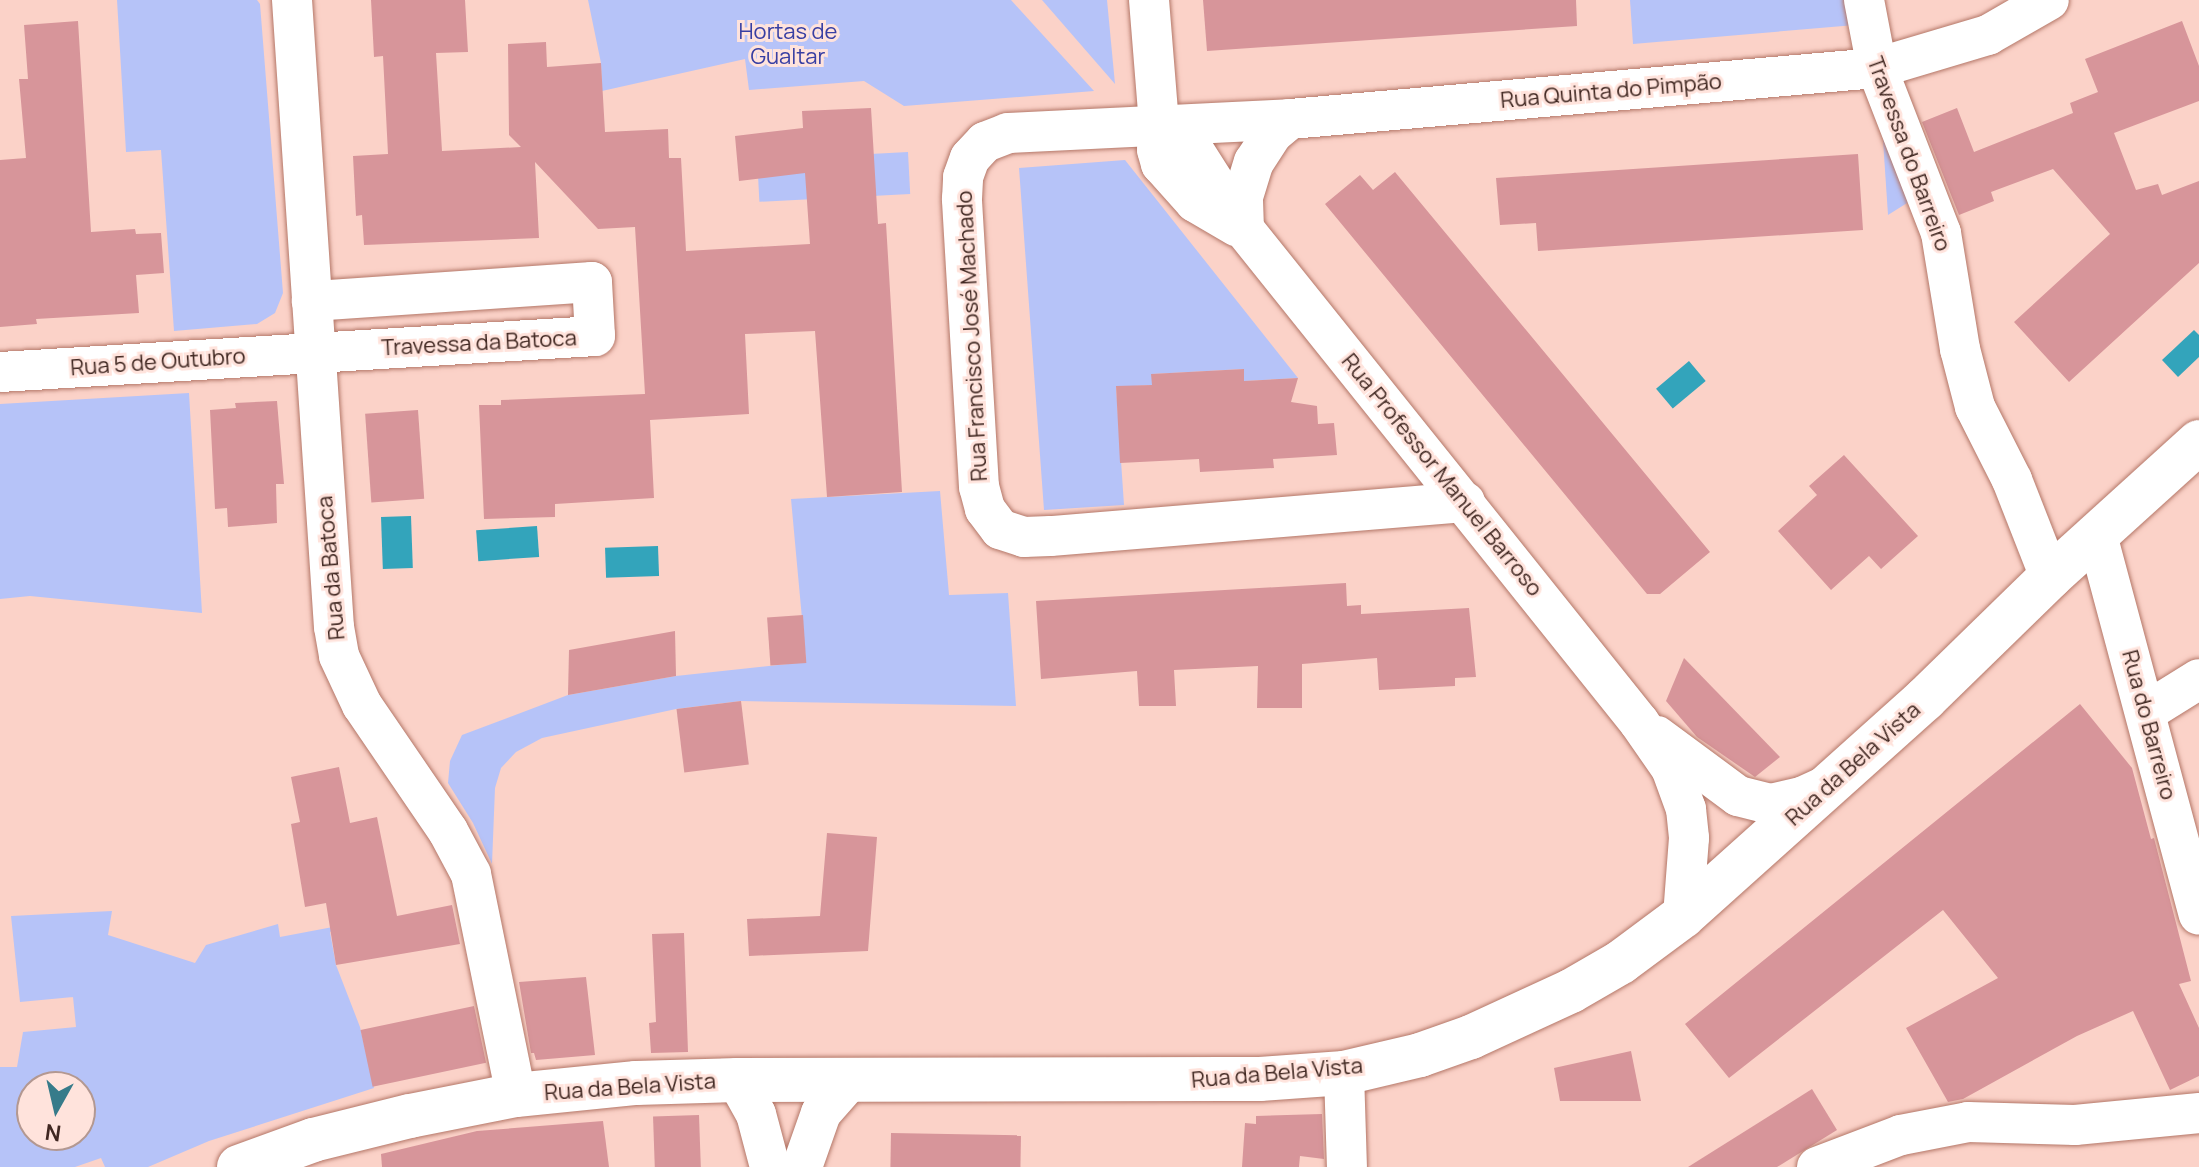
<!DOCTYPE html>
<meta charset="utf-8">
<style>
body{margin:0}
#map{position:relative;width:2199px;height:1167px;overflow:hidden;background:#fbd2c8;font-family:Manrope,sans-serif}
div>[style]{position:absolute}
.green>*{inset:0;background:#b6c3f8;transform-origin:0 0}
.water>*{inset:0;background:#33a4bb;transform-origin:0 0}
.building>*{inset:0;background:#d7959a;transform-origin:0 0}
.roads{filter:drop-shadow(0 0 2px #b47768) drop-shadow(0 0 2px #b47768)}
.minor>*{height:40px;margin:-20px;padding:0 20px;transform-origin:20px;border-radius:20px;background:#fff}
.secondary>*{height:44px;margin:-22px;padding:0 22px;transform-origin:22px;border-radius:22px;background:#fff}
span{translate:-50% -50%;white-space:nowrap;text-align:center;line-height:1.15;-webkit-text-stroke:6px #ffe3dc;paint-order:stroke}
.park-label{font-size:22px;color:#383fa3}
.street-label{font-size:22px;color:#402721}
.north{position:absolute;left:16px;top:1071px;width:80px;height:80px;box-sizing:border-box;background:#ffe3dc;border:2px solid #b39891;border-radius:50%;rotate:188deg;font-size:22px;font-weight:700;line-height:32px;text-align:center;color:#402721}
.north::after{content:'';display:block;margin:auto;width:28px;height:36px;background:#377b8a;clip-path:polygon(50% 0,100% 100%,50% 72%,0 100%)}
</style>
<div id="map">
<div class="green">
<div style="clip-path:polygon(117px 0,257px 0,260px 4px,283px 293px,275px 313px,257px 324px,174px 331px,161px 150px,126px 152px)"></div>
<div style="clip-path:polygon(588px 0,1011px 0,1094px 91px,904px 106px,864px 81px,749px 90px,745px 59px,602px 91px,601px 63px)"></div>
<div style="clip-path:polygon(1042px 0,1107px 0,1115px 84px)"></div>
<div style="clip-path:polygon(1630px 0,1853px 0,1855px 25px,1633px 44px)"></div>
<div style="clip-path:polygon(1882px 125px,1915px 198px,1888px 215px)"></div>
<div style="left:908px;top:152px;width:42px;height:151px;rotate:87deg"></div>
<div style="clip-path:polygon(1125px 160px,1298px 378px,1244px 381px,1243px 369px,1152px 374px,1152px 385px,1116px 387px,1124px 505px,1044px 510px,1019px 168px)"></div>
<div style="clip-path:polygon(189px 393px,202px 613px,30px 596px,0 599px,0 404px)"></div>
<div style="clip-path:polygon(940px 491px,949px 595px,1008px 593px,1016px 706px,741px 701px,676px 709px,542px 738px,516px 752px,501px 768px,495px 788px,492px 864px,473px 823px,448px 783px,450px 761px,462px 735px,568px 695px,676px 676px,806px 662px,791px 499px)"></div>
<div style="clip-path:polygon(evenodd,112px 911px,108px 935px,195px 963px,206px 945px,278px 924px,280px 937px,354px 923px,330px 932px,336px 965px,360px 1027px,374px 1088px,209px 1141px,148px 1167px,105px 1167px,101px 1158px,75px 1167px,0 1167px,0 1067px,17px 1067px,23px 1032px,76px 1027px,73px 997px,20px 1002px,11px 916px,112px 911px,32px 1087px,80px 1087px,80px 1135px,32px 1135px,32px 1087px)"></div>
</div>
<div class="water">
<div style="clip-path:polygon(2194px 330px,2199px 335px,2199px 357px,2178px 377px,2162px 360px)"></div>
<div style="left:1689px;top:361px;width:26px;height:43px;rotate:50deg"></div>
<div style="left:411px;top:516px;width:52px;height:30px;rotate:88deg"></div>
<div style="left:537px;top:526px;width:31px;height:61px;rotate:86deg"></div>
<div style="left:658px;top:546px;width:30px;height:53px;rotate:88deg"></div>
</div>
<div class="building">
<div style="clip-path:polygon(371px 0,465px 0,468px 52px,436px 53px,442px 151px,521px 147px,509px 135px,508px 44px,546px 42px,547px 67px,601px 63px,605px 132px,668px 129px,669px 158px,681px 158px,686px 251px,810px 244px,805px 173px,739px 181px,735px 136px,803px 128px,802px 111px,871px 108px,878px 224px,886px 223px,902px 492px,827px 497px,815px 331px,745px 334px,749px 414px,650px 420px,654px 498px,555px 504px,555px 517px,484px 519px,479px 405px,501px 405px,501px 400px,645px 394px,635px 227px,598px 229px,535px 162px,539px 238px,364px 245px,362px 215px,356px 216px,353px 156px,388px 154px,383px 56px,374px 57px)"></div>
<div style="clip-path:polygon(1203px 0,1576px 0,1577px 26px,1207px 51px)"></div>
<div style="clip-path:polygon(78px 21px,91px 232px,135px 229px,136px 234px,161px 233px,164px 273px,136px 275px,139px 313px,36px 319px,37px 324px,0 327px,0 160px,26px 158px,19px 79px,28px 79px,24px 25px)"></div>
<div style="clip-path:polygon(2182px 21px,2199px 66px,2199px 101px,2114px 133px,2136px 190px,2158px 184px,2162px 195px,2199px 181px,2199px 263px,2069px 382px,2014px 322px,2110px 234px,2053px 169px,1991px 192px,1994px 201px,1959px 215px,1922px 122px,1957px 108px,1974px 152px,2073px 113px,2070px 103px,2098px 92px,2085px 59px)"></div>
<div style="clip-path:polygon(1858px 154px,1863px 230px,1538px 251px,1536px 223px,1500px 225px,1496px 178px)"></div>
<div style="clip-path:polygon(1395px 172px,1710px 552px,1660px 594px,1647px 594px,1325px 204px,1360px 175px,1373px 190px)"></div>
<div style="clip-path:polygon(1244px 369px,1244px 381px,1298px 378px,1291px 402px,1317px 406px,1318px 424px,1334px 423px,1337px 455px,1273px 459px,1274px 468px,1200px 472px,1199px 459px,1120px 463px,1116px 386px,1152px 385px,1151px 374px)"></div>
<div style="clip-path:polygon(277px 401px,284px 484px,276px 484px,277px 523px,228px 527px,227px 508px,215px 509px,210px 410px,236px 408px,235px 403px)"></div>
<div style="left:418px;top:410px;width:89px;height:53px;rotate:86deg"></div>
<div style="clip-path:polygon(1844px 455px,1918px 536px,1881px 569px,1869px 556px,1831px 590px,1778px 531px,1817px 495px,1809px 486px)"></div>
<div style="clip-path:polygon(1346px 583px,1347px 606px,1361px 605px,1361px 614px,1469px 608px,1476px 677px,1455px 678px,1455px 686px,1379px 690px,1377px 658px,1302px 664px,1302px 708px,1257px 708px,1258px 666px,1174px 670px,1176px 706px,1139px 706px,1137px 671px,1041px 679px,1036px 601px)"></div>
<div style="left:803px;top:615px;width:48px;height:36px;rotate:86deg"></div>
<div style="clip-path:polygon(675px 631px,676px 676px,568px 695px,569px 650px)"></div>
<div style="clip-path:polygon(1684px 658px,1780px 757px,1755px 777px,1697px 737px,1666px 701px)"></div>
<div style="left:741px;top:701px;width:64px;height:65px;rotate:83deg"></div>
<div style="clip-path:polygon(2080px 704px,2132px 768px,2151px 839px,2154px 838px,2191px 981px,2179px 984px,2199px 1028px,2199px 1076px,2170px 1090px,2133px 1011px,2077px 1036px,1963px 1099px,1948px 1102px,1906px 1028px,1998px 978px,1943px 910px,1729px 1078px,1685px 1024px)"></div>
<div style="clip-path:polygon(339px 767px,350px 823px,377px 817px,397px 916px,452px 905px,460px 944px,336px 965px,326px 903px,305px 907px,291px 824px,300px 822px,291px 777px)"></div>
<div style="clip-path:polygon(827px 833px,877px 837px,868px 951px,749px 956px,747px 919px,820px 916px)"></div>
<div style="clip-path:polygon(684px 933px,688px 1052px,651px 1053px,649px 1023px,656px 1022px,652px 934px)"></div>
<div style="clip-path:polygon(586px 977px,595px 1055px,536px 1060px,534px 1053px,531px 1053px,519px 982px)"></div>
<div style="left:474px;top:1006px;width:58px;height:116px;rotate:78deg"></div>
<div style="clip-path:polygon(1631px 1051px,1641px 1101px,1560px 1101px,1554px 1068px)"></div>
<div style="clip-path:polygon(1812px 1089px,1837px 1130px,1777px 1167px,1688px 1167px)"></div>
<div style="clip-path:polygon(1322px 1114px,1324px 1159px,1300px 1156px,1299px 1167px,1242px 1167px,1245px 1123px,1256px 1124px,1256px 1116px)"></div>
<div style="left:699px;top:1115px;width:52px;height:46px;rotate:88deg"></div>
<div style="clip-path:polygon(603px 1121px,609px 1167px,382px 1167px,381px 1154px,477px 1131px)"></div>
<div style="left:891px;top:1133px;width:130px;height:34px;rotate:1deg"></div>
</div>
<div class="roads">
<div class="minor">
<div style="left:292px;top:0;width:628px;rotate:86.17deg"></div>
<div style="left:334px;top:627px;width:29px;rotate:80deg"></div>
<div style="left:339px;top:656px;width:54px;rotate:64.9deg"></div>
<div style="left:362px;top:705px;width:153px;rotate:55.7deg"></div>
<div style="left:448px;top:831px;width:49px;rotate:61.9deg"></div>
<div style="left:471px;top:874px;width:226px;rotate:78.5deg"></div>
<div style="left:1149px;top:0;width:123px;rotate:85.4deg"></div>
<div style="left:1159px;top:123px;width:27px;rotate:94deg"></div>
<div style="left:1157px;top:150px;width:15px;rotate:74deg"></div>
<div style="left:1161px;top:164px;width:51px;rotate:48.2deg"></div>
<div style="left:1195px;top:202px;width:48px;rotate:30.3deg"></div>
<div style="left:1864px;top:0;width:69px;rotate:79.2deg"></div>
<div style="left:1877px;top:68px;width:177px;rotate:68.8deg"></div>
<div style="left:1941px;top:233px;width:118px;rotate:80.7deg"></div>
<div style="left:1960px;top:349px;width:60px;rotate:75.5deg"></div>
<div style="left:1975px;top:407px;width:82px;rotate:63.1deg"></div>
<div style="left:2012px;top:480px;width:104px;rotate:68.6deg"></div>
<div style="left:1159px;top:123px;width:43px;rotate:37.4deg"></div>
<div style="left:1193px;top:149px;width:95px;rotate:57.5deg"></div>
<div style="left:1244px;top:229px;width:632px;rotate:51.3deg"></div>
<div style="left:1639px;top:722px;width:56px;rotate:55.2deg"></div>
<div style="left:1671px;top:768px;width:44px;rotate:69.9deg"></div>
<div style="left:1686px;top:809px;width:29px;rotate:84deg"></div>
<div style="left:1689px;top:838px;width:78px;rotate:94.4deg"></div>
<div style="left:1244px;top:229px;width:32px;rotate:-92deg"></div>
<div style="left:1243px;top:197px;width:37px;rotate:-73deg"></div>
<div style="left:1254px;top:162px;width:33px;rotate:-57deg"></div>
<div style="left:1272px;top:134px;width:23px;rotate:-40deg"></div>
<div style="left:0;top:372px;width:596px;rotate:-3.46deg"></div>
<div style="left:595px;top:336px;width:54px;rotate:-93.2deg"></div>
<div style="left:592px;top:282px;width:281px;rotate:176.1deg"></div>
<div style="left:1465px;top:502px;width:416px;rotate:175.3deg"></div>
<div style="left:1050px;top:536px;width:26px;rotate:178deg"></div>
<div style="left:1024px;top:537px;width:25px;rotate:-162deg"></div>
<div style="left:1000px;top:529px;width:25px;rotate:-127deg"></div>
<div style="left:985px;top:509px;width:23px;rotate:-105deg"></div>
<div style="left:979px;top:487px;width:289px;rotate:-93.4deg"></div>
<div style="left:962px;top:199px;width:22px;rotate:-87deg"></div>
<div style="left:963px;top:177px;width:20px;rotate:-70deg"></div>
<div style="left:970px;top:158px;width:22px;rotate:-47deg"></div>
<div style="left:985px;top:142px;width:25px;rotate:-21deg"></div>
<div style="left:1008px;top:133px;width:282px;rotate:-2.8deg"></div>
<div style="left:1290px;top:119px;width:589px;rotate:-4.97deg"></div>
<div style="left:1877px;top:68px;width:116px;rotate:-16.6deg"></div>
<div style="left:1988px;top:35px;width:70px;rotate:-29.8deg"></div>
<div style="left:2097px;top:535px;width:393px;rotate:75deg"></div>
<div style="left:2146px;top:712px;width:62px;rotate:-31.9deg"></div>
<div style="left:1657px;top:736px;width:101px;rotate:36.5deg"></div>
<div style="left:1738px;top:796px;width:34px;rotate:14deg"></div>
<div style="left:1771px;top:804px;width:32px;rotate:-13deg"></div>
<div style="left:1802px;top:797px;width:26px;rotate:-25deg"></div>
<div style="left:1344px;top:1073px;width:94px;rotate:88.2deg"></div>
<div style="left:737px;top:1080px;width:39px;rotate:61deg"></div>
<div style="left:756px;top:1114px;width:55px;rotate:75.2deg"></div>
<div style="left:802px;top:1167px;width:57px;rotate:-70.6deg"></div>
<div style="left:821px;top:1113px;width:45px;rotate:-48.6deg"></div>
<div style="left:1817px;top:1167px;width:90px;rotate:-20.9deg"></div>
<div style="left:1901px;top:1135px;width:68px;rotate:-11deg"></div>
<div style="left:1968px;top:1122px;width:107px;rotate:1.6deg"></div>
<div style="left:2075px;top:1125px;width:125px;rotate:-5.5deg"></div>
</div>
<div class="secondary">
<div style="left:239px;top:1167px;width:79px;rotate:-20deg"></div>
<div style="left:313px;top:1140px;width:100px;rotate:-13.9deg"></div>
<div style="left:410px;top:1116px;width:108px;rotate:-11.2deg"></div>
<div style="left:516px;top:1095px;width:121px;rotate:-5.7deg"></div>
<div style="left:636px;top:1083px;width:101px;rotate:-1.7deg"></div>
<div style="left:737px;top:1080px;width:523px;rotate:-0.11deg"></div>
<div style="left:1260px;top:1079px;width:84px;rotate:-4.1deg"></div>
<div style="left:1344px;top:1073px;width:78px;rotate:-13.3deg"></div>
<div style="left:1420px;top:1055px;width:54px;rotate:-19.4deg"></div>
<div style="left:1471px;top:1037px;width:110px;rotate:-24.7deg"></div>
<div style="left:1571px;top:991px;width:58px;rotate:-30.1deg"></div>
<div style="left:1621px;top:962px;width:77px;rotate:-36.6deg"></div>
<div style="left:1683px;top:916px;width:325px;rotate:-41.9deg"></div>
<div style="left:1925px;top:699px;width:175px;rotate:-44.3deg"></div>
<div style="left:2050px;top:577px;width:201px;rotate:-42.2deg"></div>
</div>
</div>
<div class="park-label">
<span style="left:788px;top:44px">Hortas de<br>Gualtar</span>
</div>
<div class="street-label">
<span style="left:1611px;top:91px;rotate:-5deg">Rua Quinta do Pimpão</span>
<span style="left:1909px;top:154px;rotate:70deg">Travessa do Barreiro</span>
<span style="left:972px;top:336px;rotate:-93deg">Rua Francisco José Machado</span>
<span style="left:479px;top:343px;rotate:-3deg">Travessa da Batoca</span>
<span style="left:158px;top:362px;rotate:-4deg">Rua 5 de Outubro</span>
<span style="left:1442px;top:475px;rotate:51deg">Rua Professor Manuel Barroso</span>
<span style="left:331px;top:568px;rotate:-95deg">Rua da Batoca</span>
<span style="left:2149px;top:725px;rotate:75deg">Rua do Barreiro</span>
<span style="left:1853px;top:764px;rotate:-42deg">Rua da Bela Vista</span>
<span style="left:1277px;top:1073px;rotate:-5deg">Rua da Bela Vista</span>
<span style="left:630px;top:1087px;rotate:-4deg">Rua da Bela Vista</span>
</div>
<div class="north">N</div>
</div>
